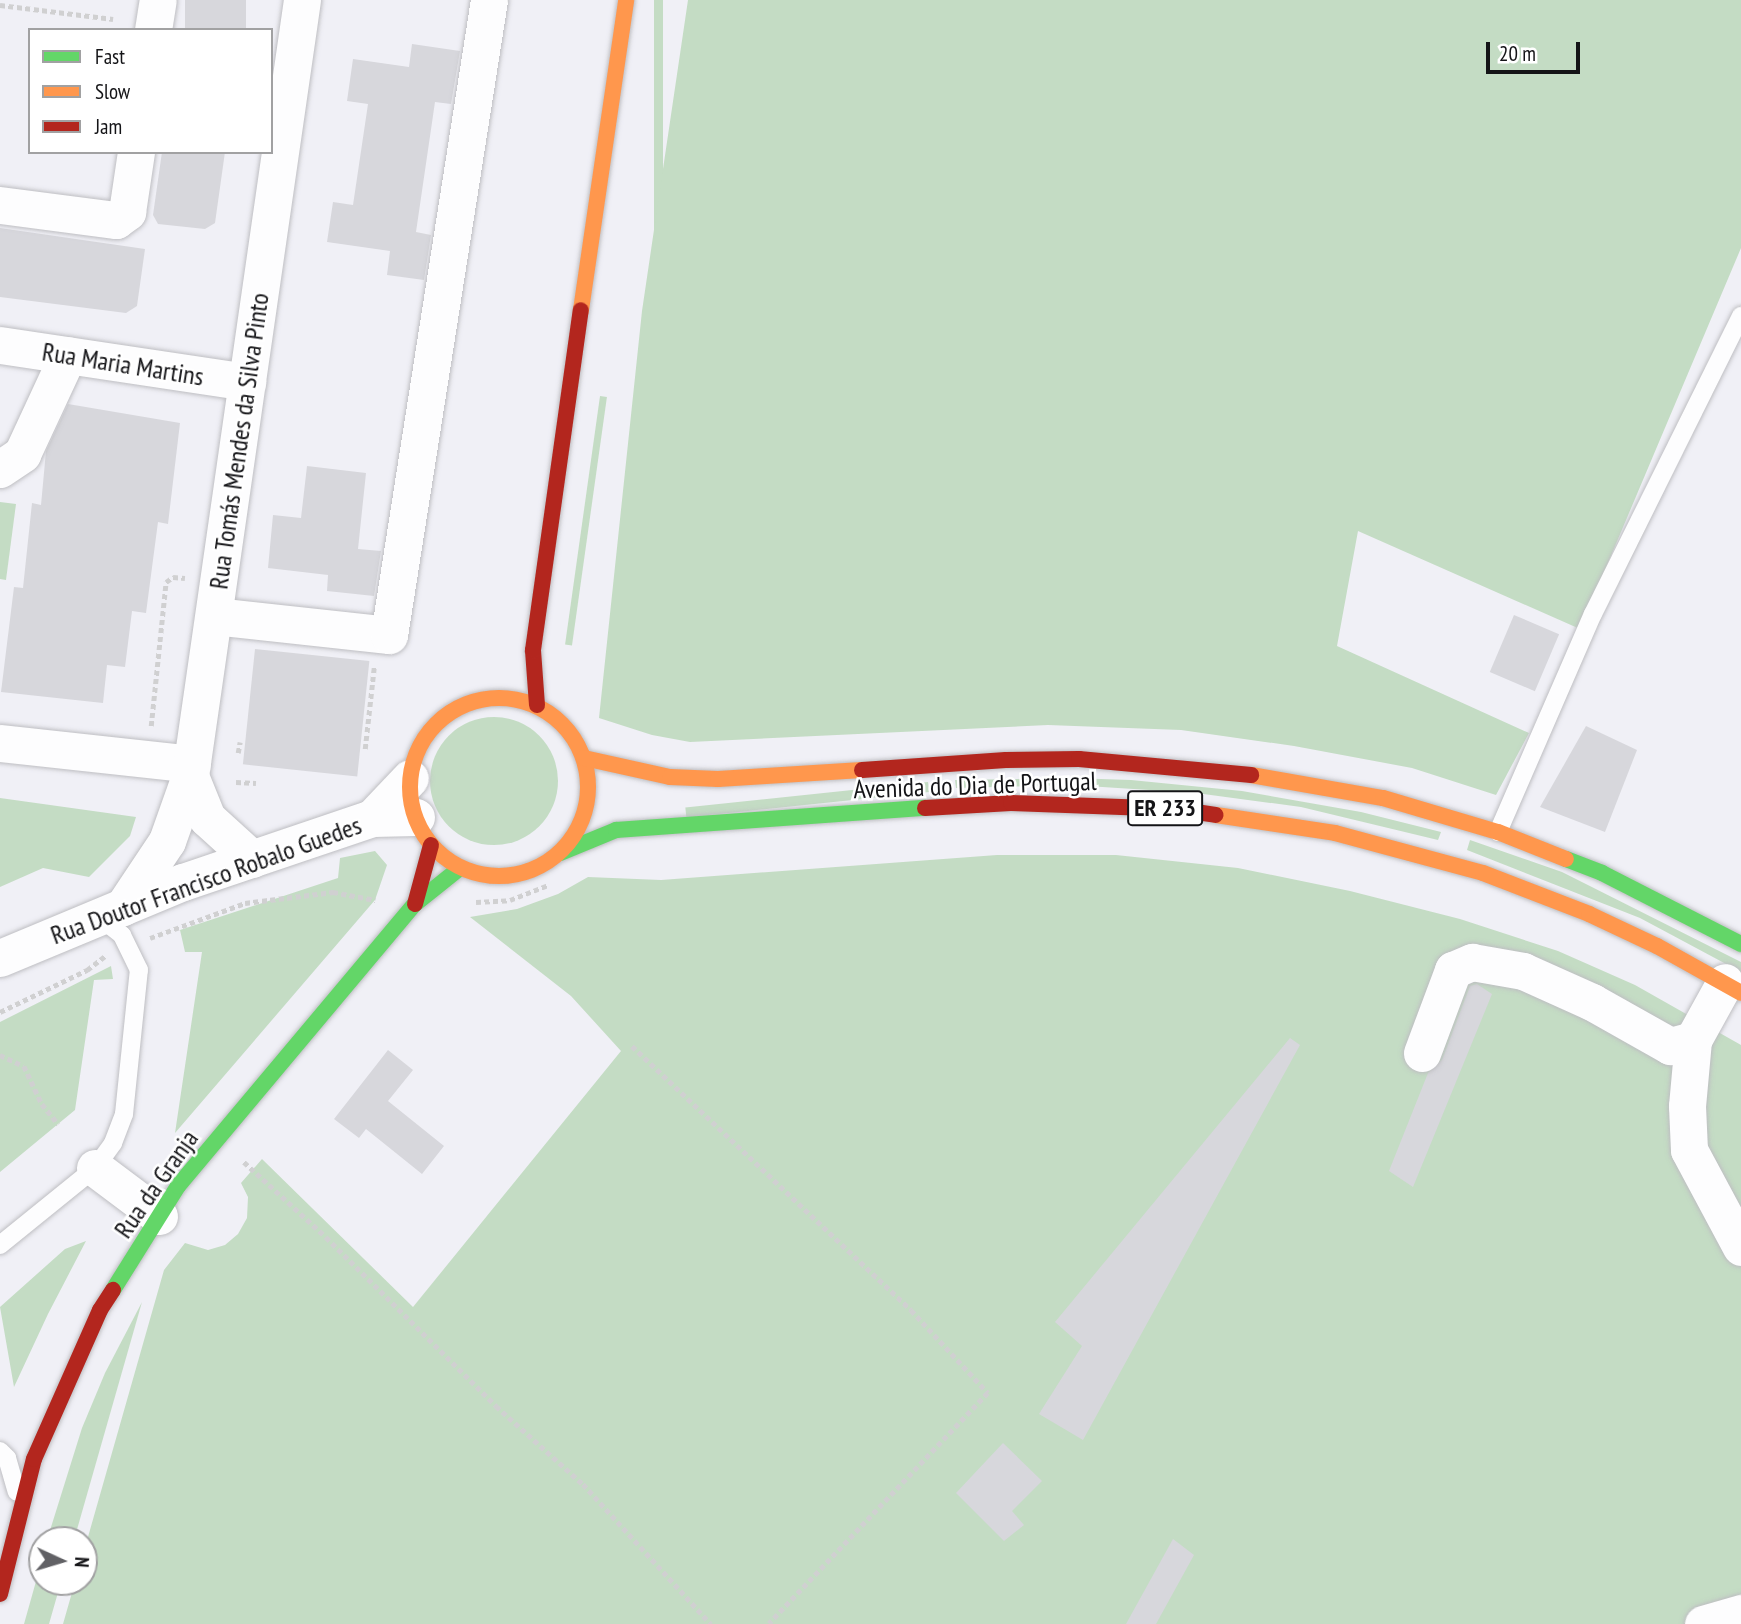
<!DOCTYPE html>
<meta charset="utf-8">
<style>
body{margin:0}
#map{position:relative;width:1741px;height:1624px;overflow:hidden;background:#f0f0f6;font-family:"PT Sans Narrow",sans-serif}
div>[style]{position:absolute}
.green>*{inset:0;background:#c4dcc4;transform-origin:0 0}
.round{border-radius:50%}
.building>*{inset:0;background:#d7d7dc;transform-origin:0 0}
.path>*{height:4.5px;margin-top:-2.25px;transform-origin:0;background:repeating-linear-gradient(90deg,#d0d0d1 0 5px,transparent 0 8.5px)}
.roads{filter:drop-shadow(0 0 2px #bebec2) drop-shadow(0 0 2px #bebec2)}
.lane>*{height:18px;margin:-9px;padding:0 9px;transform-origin:9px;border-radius:9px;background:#fdfdfe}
.street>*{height:37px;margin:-18.5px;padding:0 18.5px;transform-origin:18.5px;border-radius:18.5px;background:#fdfdfe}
.fast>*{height:16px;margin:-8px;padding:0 8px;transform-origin:8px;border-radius:8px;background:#63d668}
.slow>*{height:16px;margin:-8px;padding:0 8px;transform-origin:8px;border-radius:8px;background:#ff974d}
.slow>.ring{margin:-8px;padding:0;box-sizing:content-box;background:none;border:16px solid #ff974d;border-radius:50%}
.jam>*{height:16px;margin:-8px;padding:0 8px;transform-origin:8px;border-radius:8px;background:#b3261e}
span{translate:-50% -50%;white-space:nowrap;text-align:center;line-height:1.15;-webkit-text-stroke:5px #fff;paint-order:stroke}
.shield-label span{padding:2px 5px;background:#fff;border:2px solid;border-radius:5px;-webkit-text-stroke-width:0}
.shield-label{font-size:24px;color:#141417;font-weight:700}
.street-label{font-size:26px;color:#141417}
.legend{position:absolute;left:28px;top:28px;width:245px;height:126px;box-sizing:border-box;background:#fff;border:2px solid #a1a1a2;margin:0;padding:9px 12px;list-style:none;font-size:21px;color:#141417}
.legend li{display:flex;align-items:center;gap:14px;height:35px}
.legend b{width:35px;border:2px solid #a1a1a2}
.north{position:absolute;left:28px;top:1526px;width:70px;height:70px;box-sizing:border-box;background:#fff;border:2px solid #a1a1a2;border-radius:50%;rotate:94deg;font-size:19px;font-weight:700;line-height:28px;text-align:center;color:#141417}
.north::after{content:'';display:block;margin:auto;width:24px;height:32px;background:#616165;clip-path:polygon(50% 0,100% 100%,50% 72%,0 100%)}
.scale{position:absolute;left:1486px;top:42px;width:94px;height:32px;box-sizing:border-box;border:4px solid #141417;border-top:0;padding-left:9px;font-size:21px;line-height:24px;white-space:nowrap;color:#141417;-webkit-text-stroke:5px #fff;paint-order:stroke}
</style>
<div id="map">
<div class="green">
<div style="left:654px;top:0;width:9px;height:304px"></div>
<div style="clip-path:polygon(688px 0,1741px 0,1741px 248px,1580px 629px,1358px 531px,1337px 646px,1529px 733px,1496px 795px,1412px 768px,1294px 746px,1181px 730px,1048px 725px,690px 742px,652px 735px,599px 718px,642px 311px)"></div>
<div style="left:600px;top:396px;width:7px;height:251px;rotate:8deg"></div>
<div style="clip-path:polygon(0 502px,16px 504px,6px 580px,0 579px)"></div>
<div class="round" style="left:430px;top:717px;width:128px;height:128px"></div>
<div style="clip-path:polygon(1071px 778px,1131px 780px,1242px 791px,1361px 812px,1441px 832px,1438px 840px,1301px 807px,1196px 793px,1071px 785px,956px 788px,955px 780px)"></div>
<div style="left:928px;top:782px;width:10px;height:244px;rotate:84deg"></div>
<div style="clip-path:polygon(0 798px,136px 817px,130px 836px,89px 877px,43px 868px,0 887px)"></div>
<div style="clip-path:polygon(1470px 840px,1562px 872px,1741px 962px,1741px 972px,1640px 918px,1467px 850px)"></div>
<div style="clip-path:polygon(375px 851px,387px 865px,375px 900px,175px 1133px,202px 952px,185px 952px,180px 930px,338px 878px,340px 858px)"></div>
<div style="clip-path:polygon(997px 855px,1116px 855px,1238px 868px,1350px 891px,1460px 919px,1558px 951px,1635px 985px,1741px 1045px,1741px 1624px,63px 1624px,75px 1582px,84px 1582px,84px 1551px,164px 1270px,185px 1243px,208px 1250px,225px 1245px,238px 1234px,247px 1218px,248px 1197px,241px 1183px,262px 1159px,413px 1307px,621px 1051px,571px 996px,470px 917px,517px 909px,558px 894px,588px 877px,661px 880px)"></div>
<div style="clip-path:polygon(111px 966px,113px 979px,94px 980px,75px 1110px,0 1172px,0 1022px)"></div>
<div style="clip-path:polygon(86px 1241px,48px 1314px,14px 1387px,0 1307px,65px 1249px)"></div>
<div style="clip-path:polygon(142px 1302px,74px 1540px,47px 1540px,82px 1428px,105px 1373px)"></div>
<div style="clip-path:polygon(42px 1560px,42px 1582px,61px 1582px,49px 1624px,24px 1624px)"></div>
</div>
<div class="building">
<div style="left:185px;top:0;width:61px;height:30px"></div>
<div style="clip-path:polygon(412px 44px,460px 51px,451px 104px,435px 102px,416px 232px,431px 235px,424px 280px,387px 275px,390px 251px,327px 242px,333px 202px,353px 205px,368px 104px,347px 101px,353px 59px,409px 67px)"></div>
<div style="clip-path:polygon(162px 152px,225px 152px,215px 223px,205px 229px,158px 224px,153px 215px)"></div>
<div style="clip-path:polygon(0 228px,145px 249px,137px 306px,126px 313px,0 297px)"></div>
<div style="clip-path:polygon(68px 404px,180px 423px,168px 524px,158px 522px,146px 613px,132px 611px,125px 667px,107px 665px,103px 703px,1px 692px,14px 587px,23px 588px,32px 503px,41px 505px,46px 451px)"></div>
<div style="clip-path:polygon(307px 466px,366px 473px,358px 549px,381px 551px,374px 596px,327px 591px,328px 575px,268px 568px,273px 515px,301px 518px)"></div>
<div style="left:1514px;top:615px;width:49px;height:62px;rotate:23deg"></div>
<div style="left:255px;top:649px;width:115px;height:116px;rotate:6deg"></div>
<div style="clip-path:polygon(1586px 726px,1637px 750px,1605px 832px,1540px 807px)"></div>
<div style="clip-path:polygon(1477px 984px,1492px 994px,1413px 1187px,1389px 1171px,1428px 1073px,1442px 1060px,1470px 986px)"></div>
<div style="clip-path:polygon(1290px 1038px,1300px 1045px,1083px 1440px,1039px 1414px,1082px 1346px,1055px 1322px)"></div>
<div style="clip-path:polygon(388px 1050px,413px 1070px,388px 1101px,444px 1146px,422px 1174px,366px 1129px,359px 1138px,334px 1119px)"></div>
<div style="clip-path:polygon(1003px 1443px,1042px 1481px,1012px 1511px,1024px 1525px,1004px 1541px,956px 1493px)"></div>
<div style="clip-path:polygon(1173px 1539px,1194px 1555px,1156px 1624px,1126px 1624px)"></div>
</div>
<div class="path">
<div style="left:0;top:5px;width:114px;rotate:7.1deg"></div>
<div style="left:151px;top:726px;width:145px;rotate:-84.1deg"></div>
<div style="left:166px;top:582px;width:9px;rotate:-36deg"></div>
<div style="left:173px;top:577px;width:12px;rotate:5deg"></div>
<div style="left:365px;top:749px;width:82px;rotate:-83.7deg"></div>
<div style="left:238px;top:753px;width:11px;rotate:-80deg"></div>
<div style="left:236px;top:782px;width:20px;rotate:3deg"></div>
<div style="left:476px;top:902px;width:34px;rotate:-3deg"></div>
<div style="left:510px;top:900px;width:41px;rotate:-21.5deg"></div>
<div style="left:150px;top:938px;width:101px;rotate:-20.2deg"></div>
<div style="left:245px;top:903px;width:89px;rotate:-7.1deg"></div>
<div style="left:333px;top:892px;width:43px;rotate:10.8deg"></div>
<div style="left:0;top:1012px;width:97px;rotate:-25.8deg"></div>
<div style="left:87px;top:970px;width:24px;rotate:-38deg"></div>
<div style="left:632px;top:1046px;width:384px;rotate:43.4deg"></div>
<div style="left:911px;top:1310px;width:113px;rotate:47.1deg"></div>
<div style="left:988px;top:1393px;width:318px;rotate:133.5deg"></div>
<div style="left:0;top:1055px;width:26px;rotate:25deg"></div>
<div style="left:24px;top:1066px;width:42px;rotate:64.7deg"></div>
<div style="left:42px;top:1104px;width:26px;rotate:51deg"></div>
<div style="left:244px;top:1162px;width:111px;rotate:42.4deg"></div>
<div style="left:326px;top:1237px;width:240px;rotate:44.8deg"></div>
<div style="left:496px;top:1406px;width:117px;rotate:41.9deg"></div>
<div style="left:583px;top:1484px;width:190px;rotate:47.6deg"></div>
</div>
<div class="roads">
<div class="lane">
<div style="left:1498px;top:832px;width:238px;rotate:-66.5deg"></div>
<div style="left:1593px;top:614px;width:333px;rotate:-63.6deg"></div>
<div style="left:0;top:1245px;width:122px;rotate:-39deg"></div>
<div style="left:95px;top:1168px;width:31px;rotate:-54deg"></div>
<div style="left:113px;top:1143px;width:31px;rotate:-69deg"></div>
<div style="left:124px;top:1114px;width:145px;rotate:-84.1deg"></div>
<div style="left:139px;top:970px;width:39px;rotate:-116deg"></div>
<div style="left:122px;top:935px;width:29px;rotate:-142deg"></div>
<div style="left:0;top:1451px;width:10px;rotate:45deg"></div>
<div style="left:7px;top:1458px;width:35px;rotate:74deg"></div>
</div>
<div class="street">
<div style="left:153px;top:30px;width:30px;rotate:-81deg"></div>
<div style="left:0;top:205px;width:117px;rotate:7.4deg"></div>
<div style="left:116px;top:220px;width:14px;rotate:-36deg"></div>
<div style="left:127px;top:212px;width:61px;rotate:-81.5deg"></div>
<div style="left:0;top:345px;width:250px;rotate:8.5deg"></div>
<div style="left:0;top:469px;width:27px;rotate:-34deg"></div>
<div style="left:22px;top:454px;width:109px;rotate:-65.1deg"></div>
<div style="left:214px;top:616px;width:176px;rotate:6.2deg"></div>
<div style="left:389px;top:635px;width:643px;rotate:-81.05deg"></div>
<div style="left:0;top:743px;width:193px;rotate:6.2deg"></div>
<div style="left:372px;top:818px;width:55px;rotate:-46.5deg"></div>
<div style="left:252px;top:859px;width:61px;rotate:-137.7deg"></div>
<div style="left:207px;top:818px;width:45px;rotate:-112deg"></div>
<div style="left:190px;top:776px;width:784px;rotate:-81.79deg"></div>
<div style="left:123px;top:907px;width:79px;rotate:-56.3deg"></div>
<div style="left:167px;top:841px;width:69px;rotate:-70.5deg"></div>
<div style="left:0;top:958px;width:198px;rotate:-22.6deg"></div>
<div style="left:183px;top:882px;width:200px;rotate:-18.7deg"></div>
<div style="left:372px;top:818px;width:44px;rotate:-1.3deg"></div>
<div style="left:1693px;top:1040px;width:66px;rotate:95.2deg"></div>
<div style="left:1687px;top:1106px;width:44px;rotate:87.4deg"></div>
<div style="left:1689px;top:1150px;width:110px;rotate:61.8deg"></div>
<div style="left:1422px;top:1053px;width:89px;rotate:-69.5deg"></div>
<div style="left:1453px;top:970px;width:21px;rotate:-23deg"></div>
<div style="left:1472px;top:962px;width:52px;rotate:10deg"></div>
<div style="left:1523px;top:971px;width:76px;rotate:24.2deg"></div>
<div style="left:1592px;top:1002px;width:90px;rotate:29.4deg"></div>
<div style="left:1670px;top:1046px;width:24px;rotate:-15deg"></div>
<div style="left:1693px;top:1040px;width:66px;rotate:-61.1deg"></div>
<div style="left:95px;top:1168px;width:80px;rotate:36.9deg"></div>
<div style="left:1703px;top:1624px;width:40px;rotate:-16deg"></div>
</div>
<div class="fast">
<div style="left:560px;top:853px;width:61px;rotate:-22.3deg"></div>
<div style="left:616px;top:830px;width:310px;rotate:-4.1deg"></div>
<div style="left:1566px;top:859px;width:39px;rotate:21deg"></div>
<div style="left:1602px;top:873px;width:156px;rotate:27.1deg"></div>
<div style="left:113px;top:1290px;width:123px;rotate:-58deg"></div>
<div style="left:178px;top:1186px;width:368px;rotate:-50deg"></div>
<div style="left:415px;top:904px;width:58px;rotate:-38.7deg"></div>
</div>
<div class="slow">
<div style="left:581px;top:310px;width:313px;rotate:-81.7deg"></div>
<div class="ring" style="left:410px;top:698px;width:162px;height:162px"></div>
<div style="left:584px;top:758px;width:88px;rotate:12.5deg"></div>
<div style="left:670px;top:777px;width:48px;rotate:2.4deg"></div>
<div style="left:718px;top:779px;width:144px;rotate:-3.6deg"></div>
<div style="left:1251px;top:775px;width:134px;rotate:9.9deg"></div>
<div style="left:1383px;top:798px;width:120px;rotate:16.5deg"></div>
<div style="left:1498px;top:832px;width:73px;rotate:21.7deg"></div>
<div style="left:1216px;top:815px;width:120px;rotate:8.6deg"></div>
<div style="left:1335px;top:833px;width:153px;rotate:15.1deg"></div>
<div style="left:1483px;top:873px;width:114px;rotate:21.1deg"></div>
<div style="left:1589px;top:914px;width:75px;rotate:25.2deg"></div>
<div style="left:1657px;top:946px;width:96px;rotate:29.2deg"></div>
</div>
<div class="jam">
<div style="left:537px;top:705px;width:55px;rotate:-94.2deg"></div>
<div style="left:533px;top:650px;width:343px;rotate:-82deg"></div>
<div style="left:862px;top:770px;width:144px;rotate:-4deg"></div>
<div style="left:1006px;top:760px;width:73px;rotate:-0.8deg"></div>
<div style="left:1079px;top:759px;width:173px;rotate:5.3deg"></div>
<div style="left:925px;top:808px;width:86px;rotate:-3.3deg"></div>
<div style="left:1011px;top:803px;width:165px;rotate:2.1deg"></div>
<div style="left:1176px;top:809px;width:40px;rotate:8.5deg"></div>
<div style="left:415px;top:904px;width:61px;rotate:-74.8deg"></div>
<div style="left:0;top:1594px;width:139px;rotate:-75.9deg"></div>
<div style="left:34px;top:1459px;width:163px;rotate:-66.1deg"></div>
<div style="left:100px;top:1310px;width:24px;rotate:-57deg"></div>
</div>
</div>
<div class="shield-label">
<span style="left:1165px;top:808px">ER 233</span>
</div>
<div class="street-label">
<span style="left:123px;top:364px;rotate:9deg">Rua Maria Martins</span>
<span style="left:239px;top:441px;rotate:-82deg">Rua Tomás Mendes da Silva Pinto</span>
<span style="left:975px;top:785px;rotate:-2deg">Avenida do Dia de Portugal</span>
<span style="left:206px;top:880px;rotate:-20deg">Rua Doutor Francisco Robalo Guedes</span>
<span style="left:156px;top:1184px;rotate:-55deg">Rua da Granja</span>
</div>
<ul class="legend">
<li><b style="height:9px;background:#63d668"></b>Fast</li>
<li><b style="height:9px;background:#ff974d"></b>Slow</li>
<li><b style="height:9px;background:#b3261e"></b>Jam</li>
</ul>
<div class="north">N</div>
<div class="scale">20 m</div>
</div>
